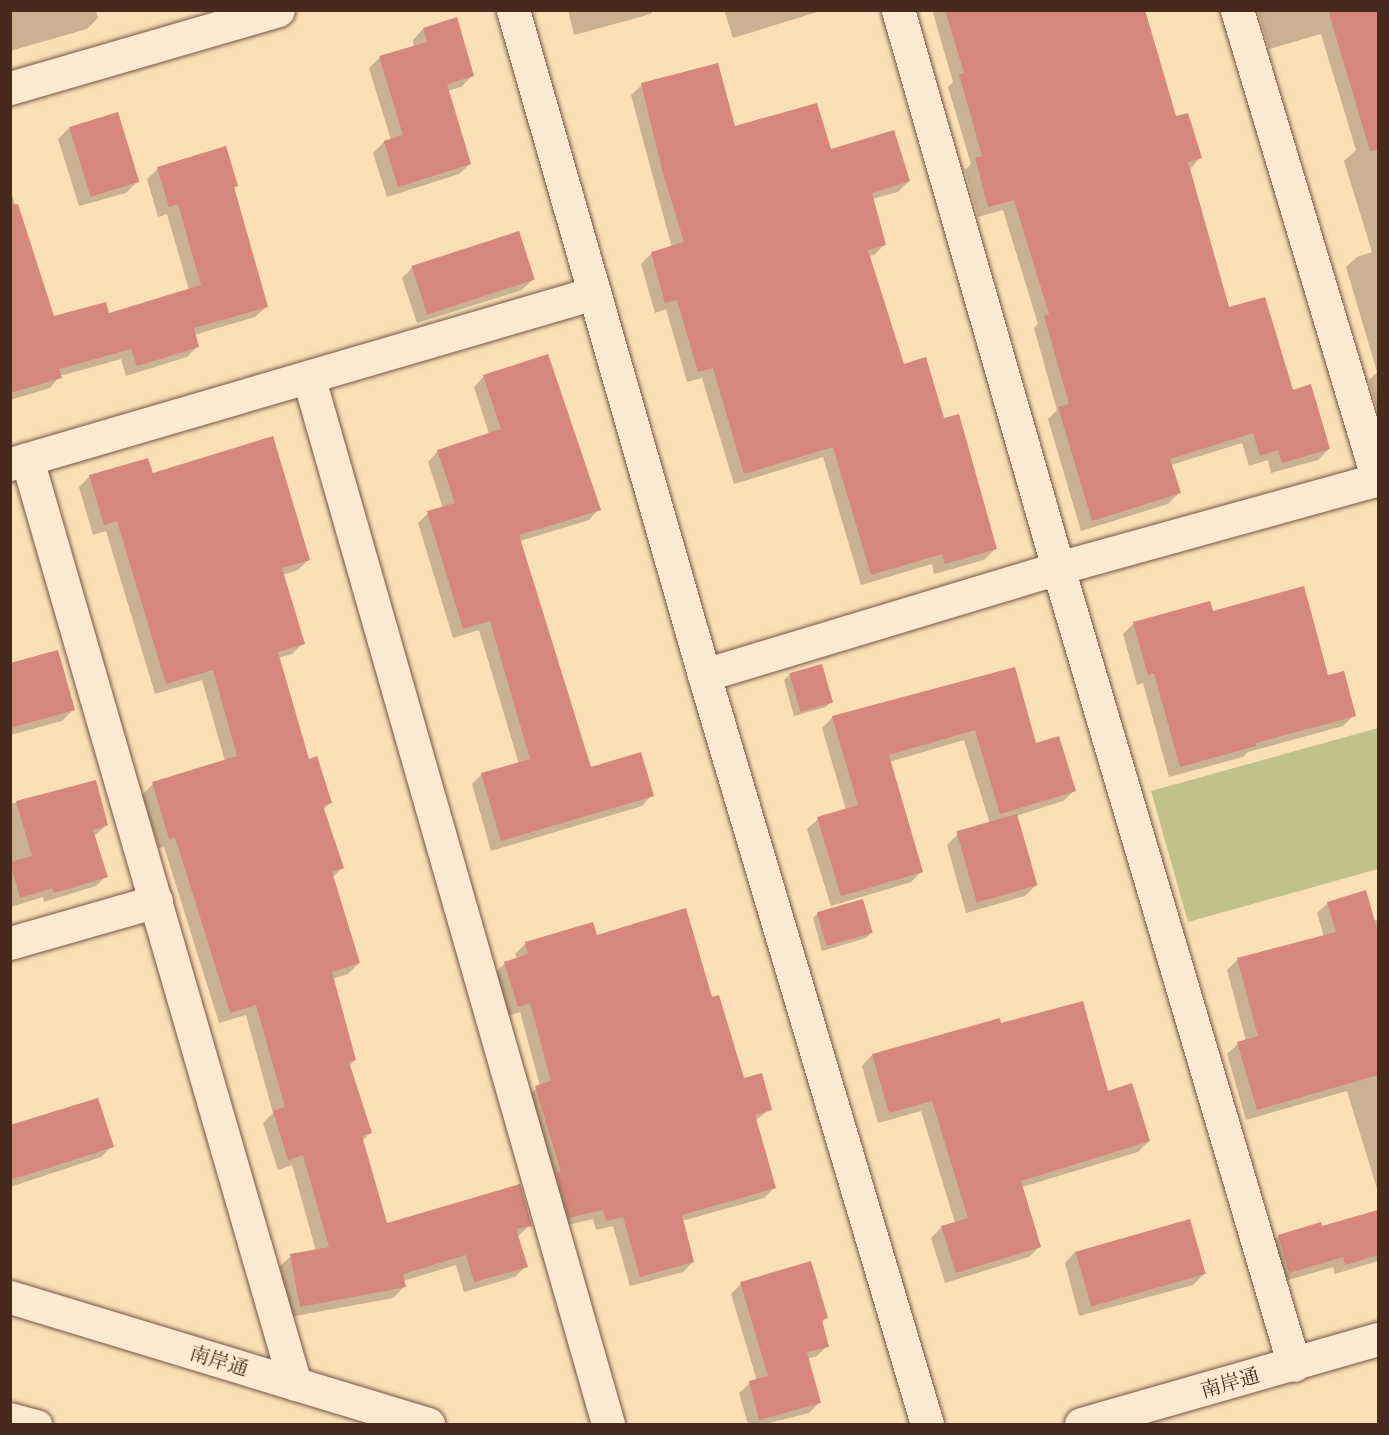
<!DOCTYPE html>
<meta charset="utf-8">
<style>
body{margin:0}
#map{position:relative;width:1389px;height:1435px;overflow:hidden;background:#fbdfb6;font-family:"IM FELL Double Pica","Noto Serif JP",serif}
div>[style]{position:absolute}
.green>*{inset:0;background:#c1c18c}
.shadow>*{inset:0;background:#0003}
.building>*{inset:0;background:#d4877a;transform-origin:0 0}
.roads{filter:drop-shadow(0 0 2px #755644) drop-shadow(0 0 2px #755644)}
.lane>*{height:26px;margin:-13px;padding:0 13px;transform-origin:13px;border-radius:13px;background:#fcead0}
.street>*{height:33px;margin:-16.5px;padding:0 16.5px;transform-origin:16.5px;border-radius:16.5px;background:#fcead0}
.secondary>*{height:33px;margin:-16.5px;padding:0 16.5px;transform-origin:16.5px;border-radius:16.5px;background:#fcead0}
span{translate:-50% -50%;white-space:nowrap;text-align:center;line-height:1.15;-webkit-text-stroke:6px #fcead0;paint-order:stroke}
.street-label{font-size:20px;color:#48291e}
.frame{position:absolute;inset:0;border:12px solid #48291e;pointer-events:none}
</style>
<div id="map">
<div class="green">
<div style="clip-path:polygon(1378px 728px,1378px 869px,1188px 922px,1151px 791px)"></div>
</div>
<div class="shadow">
<div style="clip-path:polygon(10px 10px,96px 10px,98px 18px,87px 29px,10px 51px)"></div>
<div style="clip-path:polygon(568px 10px,654px 10px,651px 14px,574px 35px)"></div>
<div style="clip-path:polygon(724px 10px,824px 10px,733px 38px)"></div>
<div style="clip-path:polygon(935px 10px,1144px 10px,1175px 118px,1200px 158px,1190px 169px,1228px 309px,1292px 392px,1329px 449px,1318px 460px,1271px 473px,1268px 460px,1249px 466px,1242px 443px,1171px 465px,1179px 493px,1168px 504px,1081px 531px,1048px 419px,1057px 410px,1034px 328px,1038px 324px,1003px 210px,978px 217px,965px 170px,971px 164px,948px 87px,953px 82px,933px 13px)"></div>
<div style="clip-path:polygon(1258px 10px,1378px 10px,1378px 414px,1369px 380px,1377px 372px,1346px 267px,1357px 257px,1372px 252px,1344px 161px,1356px 150px,1321px 34px,1269px 49px)"></div>
<div style="clip-path:polygon(423px 29px,472px 76px,461px 87px,447px 91px,470px 164px,459px 174px,387px 197px,373px 153px,384px 142px,391px 140px,369px 68px,380px 57px,414px 47px,413px 40px)"></div>
<div style="clip-path:polygon(642px 85px,734px 128px,830px 151px,909px 181px,898px 192px,872px 199px,885px 244px,874px 255px,868px 256px,903px 366px,942px 420px,995px 549px,984px 560px,934px 574px,932px 564px,861px 585px,823px 457px,734px 484px,702px 378px,687px 382px,666px 309px,655px 313px,641px 264px,651px 254px,672px 248px,631px 95px)"></div>
<div style="clip-path:polygon(69px 128px,137px 182px,126px 193px,79px 206px,58px 139px)"></div>
<div style="clip-path:polygon(158px 169px,237px 185px,233px 189px,266px 307px,255px 317px,194px 335px,198px 346px,187px 357px,126px 376px,121px 359px,60px 376px,50px 388px,10px 400px,10px 189px,53px 318px,108px 315px,189px 290px,167px 214px,158px 217px,147px 179px)"></div>
<div style="clip-path:polygon(413px 267px,533px 279px,522px 290px,417px 323px,402px 278px)"></div>
<div style="clip-path:polygon(484px 376px,599px 509px,589px 520px,520px 541px,590px 769px,652px 795px,642px 806px,491px 851px,472px 784px,482px 774px,519px 764px,479px 630px,453px 638px,418px 523px,428px 513px,443px 508px,428px 462px,438px 451px,489px 434px,474px 387px)"></div>
<div style="clip-path:polygon(152px 475px,308px 560px,298px 570px,282px 575px,303px 643px,292px 654px,278px 658px,308px 761px,330px 803px,323px 810px,342px 868px,332px 878px,359px 963px,348px 974px,332px 979px,355px 1060px,349px 1066px,371px 1132px,362px 1141px,386px 1225px,530px 1225px,517px 1237px,526px 1266px,515px 1277px,464px 1292px,456px 1265px,403px 1281px,404px 1287px,393px 1298px,290px 1317px,280px 1266px,291px 1256px,316px 1251px,292px 1165px,278px 1170px,263px 1123px,273px 1113px,246px 1015px,219px 1023px,164px 847px,159px 848px,142px 795px,153px 784px,225px 761px,202px 680px,155px 694px,106px 531px,93px 535px,79px 487px,90px 476px)"></div>
<div style="clip-path:polygon(1212px 612px,1327px 677px,1354px 715px,1343px 726px,1248px 752px,1243px 757px,1169px 777px,1143px 683px,1137px 685px,1123px 634px,1134px 623px)"></div>
<div style="clip-path:polygon(10px 664px,73px 710px,62px 721px,10px 735px)"></div>
<div style="clip-path:polygon(1014px 669px,1035px 744px,1074px 791px,1063px 801px,1016px 816px,1036px 885px,1025px 896px,966px 913px,947px 845px,958px 834px,990px 824px,964px 740px,889px 762px,921px 872px,911px 882px,831px 906px,807px 829px,818px 819px,846px 810px,822px 728px,832px 718px)"></div>
<div style="clip-path:polygon(789px 675px,831px 702px,826px 707px,794px 716px,784px 680px)"></div>
<div style="clip-path:polygon(95px 781px,107px 825px,94px 836px,106px 876px,96px 886px,44px 902px,43px 897px,11px 907px,10px 804px)"></div>
<div style="clip-path:polygon(1328px 903px,1373px 921px,1378px 919px,1378px 1192px,1347px 1091px,1246px 1120px,1227px 1054px,1238px 1044px,1246px 1041px,1227px 970px,1238px 959px,1324px 937px,1317px 913px)"></div>
<div style="clip-path:polygon(818px 913px,871px 933px,866px 938px,822px 951px,813px 918px)"></div>
<div style="clip-path:polygon(592px 924px,596px 937px,711px 999px,743px 1080px,770px 1109px,755px 1121px,774px 1188px,764px 1198px,682px 1221px,693px 1262px,683px 1272px,630px 1286px,613px 1226px,596px 1230px,593px 1219px,559px 1227px,526px 1097px,540px 1086px,520px 1012px,508px 1016px,495px 973px,505px 963px,517px 959px,515px 954px,525px 944px)"></div>
<div style="clip-path:polygon(1000px 1025px,1149px 1141px,1138px 1152px,1022px 1187px,1040px 1246px,1029px 1257px,945px 1283px,931px 1238px,942px 1227px,955px 1223px,921px 1111px,878px 1123px,862px 1066px,872px 1055px)"></div>
<div style="clip-path:polygon(10px 1127px,112px 1146px,101px 1157px,10px 1187px)"></div>
<div style="clip-path:polygon(1378px 1211px,1378px 1261px,1335px 1274px,1333px 1267px,1278px 1283px,1268px 1247px,1278px 1237px,1320px 1224px,1321px 1228px)"></div>
<div style="clip-path:polygon(1075px 1252px,1204px 1274px,1193px 1285px,1079px 1316px,1065px 1263px)"></div>
<div style="clip-path:polygon(741px 1284px,826px 1318px,821px 1323px,827px 1346px,817px 1356px,807px 1359px,819px 1403px,809px 1413px,765px 1424px,748px 1424px,739px 1393px,750px 1383px,757px 1381px,731px 1294px)"></div>
</div>
<div class="building">
<div style="clip-path:polygon(945px 10px,1145px 10px,1176px 116px,1188px 113px,1202px 158px,1188px 162px,1229px 307px,1265px 297px,1293px 390px,1311px 384px,1330px 449px,1282px 463px,1278px 450px,1260px 456px,1253px 433px,1170px 459px,1181px 493px,1092px 521px,1058px 407px,1069px 404px,1044px 316px,1049px 314px,1014px 200px,988px 207px,975px 158px,982px 156px,959px 74px,964px 73px)"></div>
<div style="clip-path:polygon(1328px 10px,1378px 10px,1378px 150px,1370px 151px)"></div>
<div style="clip-path:polygon(457px 17px,474px 76px,447px 84px,471px 164px,398px 187px,384px 141px,403px 135px,379px 56px,427px 42px,423px 28px)"></div>
<div style="clip-path:polygon(718px 63px,735px 126px,817px 103px,831px 149px,894px 130px,910px 181px,872px 193px,886px 245px,868px 250px,904px 364px,926px 357px,944px 418px,959px 414px,997px 549px,945px 564px,942px 554px,871px 575px,833px 447px,744px 474px,713px 368px,698px 372px,677px 300px,665px 303px,651px 252px,684px 242px,662px 170px,641px 83px)"></div>
<div style="left:118px;top:112px;width:73px;height:51px;rotate:73deg"></div>
<div style="clip-path:polygon(226px 146px,238px 186px,234px 187px,268px 307px,194px 328px,199px 347px,137px 366px,131px 349px,59px 369px,62px 378px,10px 393px,10px 205px,18px 204px,54px 316px,106px 302px,109px 313px,201px 285px,178px 204px,169px 207px,157px 167px)"></div>
<div style="left:519px;top:231px;width:51px;height:113px;rotate:72deg"></div>
<div style="clip-path:polygon(548px 354px,601px 510px,519px 535px,591px 767px,641px 752px,654px 796px,501px 841px,481px 773px,530px 759px,490px 621px,463px 629px,427px 511px,455px 503px,437px 450px,501px 429px,483px 375px)"></div>
<div style="clip-path:polygon(273px 436px,310px 560px,282px 568px,305px 644px,278px 652px,309px 759px,317px 756px,332px 803px,323px 806px,344px 868px,332px 872px,360px 963px,332px 972px,356px 1060px,349px 1062px,372px 1133px,362px 1136px,387px 1223px,520px 1184px,532px 1226px,516px 1229px,528px 1267px,474px 1282px,466px 1255px,403px 1274px,406px 1287px,300px 1307px,290px 1254px,329px 1247px,303px 1155px,288px 1160px,273px 1111px,285px 1107px,256px 1005px,230px 1013px,175px 837px,169px 839px,152px 782px,237px 756px,213px 670px,166px 684px,117px 521px,104px 525px,89px 475px,148px 458px,153px 473px)"></div>
<div style="clip-path:polygon(1304px 586px,1328px 675px,1344px 671px,1356px 716px,1255px 743px,1256px 746px,1180px 767px,1154px 673px,1148px 675px,1133px 622px,1210px 601px,1213px 611px)"></div>
<div style="clip-path:polygon(58px 650px,75px 710px,10px 728px,10px 663px)"></div>
<div style="left:822px;top:664px;width:40px;height:34px;rotate:74deg"></div>
<div style="clip-path:polygon(1015px 667px,1036px 743px,1059px 736px,1076px 791px,1000px 814px,975px 730px,889px 755px,923px 872px,841px 896px,817px 817px,858px 805px,832px 716px)"></div>
<div style="clip-path:polygon(96px 780px,108px 825px,93px 830px,108px 877px,54px 893px,52px 888px,20px 898px,10px 862px,32px 856px,16px 801px)"></div>
<div style="left:1017px;top:814px;width:74px;height:63px;rotate:74deg"></div>
<div style="clip-path:polygon(1366px 890px,1378px 932px,1378px 1075px,1257px 1110px,1237px 1042px,1258px 1036px,1237px 958px,1336px 932px,1327px 902px)"></div>
<div style="left:863px;top:899px;width:35px;height:48px;rotate:74deg"></div>
<div style="clip-path:polygon(686px 908px,712px 997px,719px 995px,744px 1078px,762px 1073px,772px 1110px,755px 1115px,776px 1188px,682px 1215px,694px 1262px,640px 1277px,623px 1217px,606px 1221px,603px 1210px,568px 1218px,556px 1173px,561px 1172px,535px 1086px,551px 1081px,530px 1003px,518px 1007px,504px 962px,528px 954px,525px 942px,593px 922px,597px 935px)"></div>
<div style="clip-path:polygon(1083px 1001px,1108px 1091px,1132px 1083px,1150px 1141px,1021px 1181px,1041px 1247px,956px 1273px,941px 1226px,968px 1218px,932px 1101px,889px 1113px,872px 1054px,1000px 1018px,1001px 1023px)"></div>
<div style="clip-path:polygon(98px 1098px,114px 1147px,10px 1180px,10px 1125px)"></div>
<div style="clip-path:polygon(1378px 1210px,1378px 1255px,1345px 1265px,1343px 1257px,1289px 1273px,1278px 1235px,1321px 1222px,1322px 1226px)"></div>
<div style="left:1190px;top:1219px;width:57px;height:119px;rotate:74deg"></div>
<div style="clip-path:polygon(811px 1261px,828px 1318px,822px 1320px,829px 1347px,807px 1352px,821px 1403px,759px 1420px,749px 1381px,768px 1376px,740px 1282px)"></div>
</div>
<div class="roads">
<div class="lane">
<div style="left:10px;top:1416px;width:30px;rotate:15deg"></div>
</div>
<div class="street">
<div style="left:513px;top:10px;width:692px;rotate:73.97deg"></div>
<div style="left:704px;top:675px;width:781px;rotate:73.42deg"></div>
<div style="left:898px;top:10px;width:580px;rotate:74deg"></div>
<div style="left:1058px;top:568px;width:831px;rotate:73.51deg"></div>
<div style="left:1237px;top:10px;width:491px;rotate:73.3deg"></div>
<div style="left:10px;top:88px;width:279px;rotate:-16.2deg"></div>
<div style="left:309px;top:379px;width:1087px;rotate:74.03deg"></div>
<div style="left:27px;top:459px;width:963px;rotate:73.84deg"></div>
<div style="left:10px;top:464px;width:609px;rotate:-16.32deg"></div>
<div style="left:704px;top:675px;width:370px;rotate:-16.8deg"></div>
<div style="left:1058px;top:568px;width:332px;rotate:-15.5deg"></div>
<div style="left:10px;top:943px;width:152px;rotate:-16deg"></div>
</div>
<div class="secondary">
<div style="left:10px;top:1297px;width:437px;rotate:16.9deg"></div>
<div style="left:1081px;top:1424px;width:309px;rotate:-16deg"></div>
</div>
</div>
<div class="street-label">
<span style="left:219px;top:1361px;rotate:17deg">南岸通</span>
<span style="left:1230px;top:1383px;rotate:-16deg">南岸通</span>
</div>
<div class="frame"></div>
</div>
